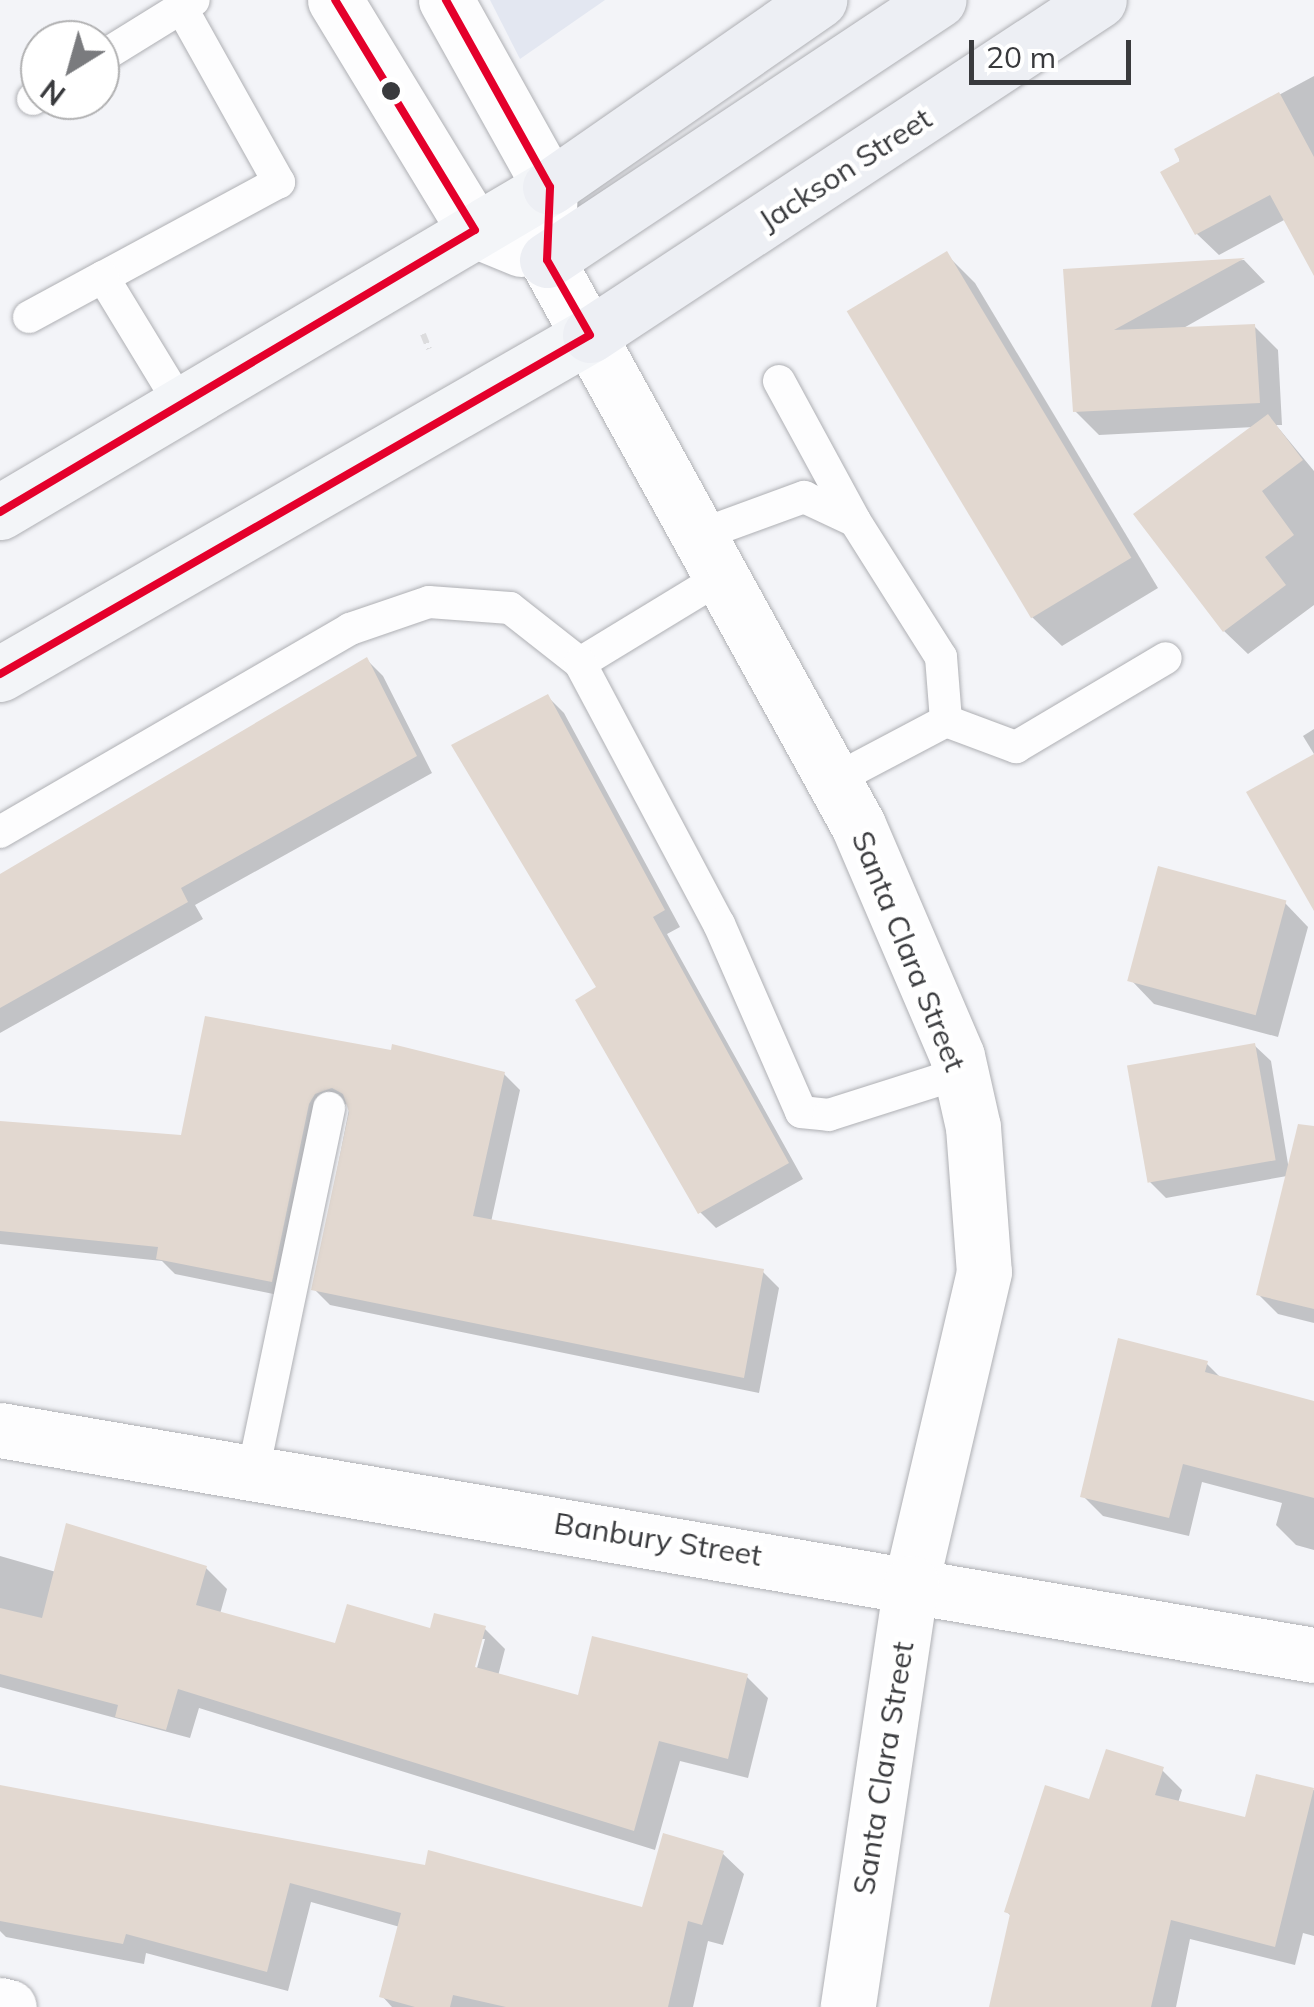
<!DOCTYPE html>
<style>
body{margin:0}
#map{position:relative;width:1314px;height:2007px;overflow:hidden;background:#f3f4f8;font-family:Mulish,sans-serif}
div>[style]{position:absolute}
.built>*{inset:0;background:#e3e7f1}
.shadow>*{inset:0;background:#0003}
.building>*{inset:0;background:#e2d8d0;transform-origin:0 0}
.path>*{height:6px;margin-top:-3px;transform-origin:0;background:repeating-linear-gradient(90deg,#dcdcde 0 10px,transparent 0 15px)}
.roads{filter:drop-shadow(0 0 2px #afb0b4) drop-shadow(0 0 2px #afb0b4)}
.service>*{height:32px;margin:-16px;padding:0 16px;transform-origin:16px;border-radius:16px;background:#fdfdfe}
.minor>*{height:55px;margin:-27.5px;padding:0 27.5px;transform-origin:27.5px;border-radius:27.5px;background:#fdfdfe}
.secondary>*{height:55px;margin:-27.5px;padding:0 27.5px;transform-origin:27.5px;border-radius:27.5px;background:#fdfdfe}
.primary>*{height:55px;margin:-27.5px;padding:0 27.5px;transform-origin:27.5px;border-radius:27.5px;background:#f3f5f8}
.motorway>*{height:55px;margin:-27.5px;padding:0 27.5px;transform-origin:27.5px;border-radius:27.5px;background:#edeff4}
.bus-1>*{height:8px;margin:-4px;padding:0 4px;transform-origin:4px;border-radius:4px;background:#e4002b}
.dots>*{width:28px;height:28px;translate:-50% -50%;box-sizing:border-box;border:5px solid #fff;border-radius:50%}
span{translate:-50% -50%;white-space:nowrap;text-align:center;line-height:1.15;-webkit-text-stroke:9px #fff;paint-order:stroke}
.street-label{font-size:30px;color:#393a3d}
.north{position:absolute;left:20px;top:20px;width:100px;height:100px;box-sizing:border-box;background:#fff;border:2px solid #b0b0b1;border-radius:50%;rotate:217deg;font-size:28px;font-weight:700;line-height:40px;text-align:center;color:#393a3d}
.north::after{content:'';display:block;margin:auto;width:35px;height:45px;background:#7a7b7e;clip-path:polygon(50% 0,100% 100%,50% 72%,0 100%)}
.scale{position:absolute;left:969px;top:40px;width:162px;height:45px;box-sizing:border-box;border:5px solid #393a3d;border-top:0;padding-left:12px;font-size:30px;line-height:35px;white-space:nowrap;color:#393a3d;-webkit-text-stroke:8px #fff;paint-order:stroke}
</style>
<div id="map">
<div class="built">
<div style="clip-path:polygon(490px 0,605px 0,520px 59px)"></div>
</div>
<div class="shadow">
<div style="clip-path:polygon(1314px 76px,1314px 252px,1286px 219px,1219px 255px,1197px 234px,1177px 150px)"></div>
<div style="clip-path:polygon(946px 254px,975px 283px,1158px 588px,1062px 646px,1032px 617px)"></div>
<div style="clip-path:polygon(1244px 260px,1265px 282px,1180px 330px,1254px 326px,1278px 350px,1282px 425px,1276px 425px,1314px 471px,1314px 605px,1248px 654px,1224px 631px,1254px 427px,1099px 435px,1075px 411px,1066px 271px)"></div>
<div style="clip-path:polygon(367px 660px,383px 676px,432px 773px,195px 905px,203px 919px,0 1033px,0 876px)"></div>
<div style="clip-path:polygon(548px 697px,564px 713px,680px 927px,667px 934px,803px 1179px,716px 1228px,700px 1212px,600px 987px)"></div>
<div style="clip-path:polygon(1314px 729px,1314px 754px,1303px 736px)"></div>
<div style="clip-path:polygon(1285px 903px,1308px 927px,1278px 1037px,1154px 1004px,1131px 980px)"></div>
<div style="clip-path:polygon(207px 1019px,504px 1074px,520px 1090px,491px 1222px,763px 1272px,779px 1288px,759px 1393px,330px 1305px,314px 1289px,350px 1104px,338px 1105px,288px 1297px,175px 1274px,162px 1261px,0 1244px,0 1123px,183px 1138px)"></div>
<div style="clip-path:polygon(1254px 1045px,1271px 1061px,1289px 1170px,1314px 1176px,1314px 1323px,1278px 1314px,1258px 1294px,1287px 1176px,1166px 1198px,1150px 1182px)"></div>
<div style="clip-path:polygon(1206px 1363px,1223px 1380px,1314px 1404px,1314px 1550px,1296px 1545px,1276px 1525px,1282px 1503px,1202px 1482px,1189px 1536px,1103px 1516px,1083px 1496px)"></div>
<div style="clip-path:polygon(evenodd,0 1556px,56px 1572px,206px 1568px,227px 1589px,220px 1614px,337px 1646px,484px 1628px,505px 1649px,498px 1676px,579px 1698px,747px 1677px,768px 1698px,748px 1778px,680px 1761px,655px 1850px,199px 1708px,190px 1738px,0 1687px,0 1556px,480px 1639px,485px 1639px,474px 1679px,469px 1678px,480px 1639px)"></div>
<div style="clip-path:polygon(1162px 1770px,1182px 1790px,1178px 1803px,1247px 1820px,1258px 1777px,1314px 1790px,1314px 1936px,1303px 1933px,1295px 1965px,1190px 1939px,1176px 2007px,992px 2007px,1012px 1917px,1007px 1912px,1090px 1803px)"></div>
<div style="clip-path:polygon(0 1786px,644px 1910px,722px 1853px,744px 1874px,723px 1945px,708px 1941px,693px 2007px,392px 2007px,382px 1996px,400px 1927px,311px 1902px,288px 1991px,146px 1953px,144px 1964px,6px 1937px,0 1931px)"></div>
</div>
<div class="building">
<div style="clip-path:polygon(1279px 92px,1314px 157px,1314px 276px,1270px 195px,1195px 235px,1160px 172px,1180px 161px,1174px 149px)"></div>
<div style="left:947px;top:251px;width:358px;height:117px;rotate:59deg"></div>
<div style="clip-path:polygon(1245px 258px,1114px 330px,1255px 324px,1260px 403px,1073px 412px,1063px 269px)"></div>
<div style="clip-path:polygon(1268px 414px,1303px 460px,1262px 491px,1294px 535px,1265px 557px,1286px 585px,1223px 632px,1133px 514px)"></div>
<div style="clip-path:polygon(367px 657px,417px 756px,181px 888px,188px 902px,0 1008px,0 874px)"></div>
<div style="clip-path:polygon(548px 694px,665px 910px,653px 917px,789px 1163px,698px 1214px,575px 1000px,596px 987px,451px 745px)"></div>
<div style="clip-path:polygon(1314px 754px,1314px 911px,1246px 792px)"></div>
<div style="left:1158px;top:866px;width:133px;height:119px;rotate:15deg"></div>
<div style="clip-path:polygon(205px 1016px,391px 1050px,392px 1044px,505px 1072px,473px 1216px,764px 1269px,744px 1378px,311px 1290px,349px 1112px,343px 1094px,332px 1088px,315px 1094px,309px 1104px,272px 1282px,156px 1259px,158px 1247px,0 1231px,0 1121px,181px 1135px)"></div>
<div style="left:1255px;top:1043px;width:119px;height:130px;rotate:80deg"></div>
<div style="clip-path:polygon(1298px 1124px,1314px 1126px,1314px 1309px,1256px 1295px)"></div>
<div style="clip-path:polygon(1118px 1338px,1208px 1361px,1205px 1372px,1314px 1401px,1314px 1498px,1183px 1464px,1169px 1518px,1080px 1497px)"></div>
<div style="clip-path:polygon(66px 1523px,207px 1566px,196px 1605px,335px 1643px,347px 1604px,430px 1628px,434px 1613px,486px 1626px,475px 1667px,578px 1695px,592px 1636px,748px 1674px,728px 1759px,659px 1741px,634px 1831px,178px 1689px,166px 1730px,115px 1717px,118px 1705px,0 1674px,0 1608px,42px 1618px)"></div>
<div style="clip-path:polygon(1106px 1749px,1164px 1767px,1155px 1795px,1245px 1817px,1256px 1774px,1314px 1788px,1275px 1947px,1171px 1920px,1151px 2007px,989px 2007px,1010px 1914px,1004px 1912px,1045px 1785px,1089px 1799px)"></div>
<div style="clip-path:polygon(0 1785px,425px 1865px,428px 1850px,642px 1907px,663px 1833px,724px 1851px,702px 1925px,688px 1921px,668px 2007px,506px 2007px,453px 1995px,450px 2007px,415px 2007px,379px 1997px,401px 1913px,290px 1883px,267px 1972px,126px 1934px,123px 1944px,0 1921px)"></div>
</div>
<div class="path">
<div style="left:423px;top:334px;width:16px;rotate:68deg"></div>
</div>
<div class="roads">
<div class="service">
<div style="left:181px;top:7px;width:201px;rotate:60.8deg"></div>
<div style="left:279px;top:182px;width:200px;rotate:151.6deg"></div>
<div style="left:103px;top:277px;width:152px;rotate:58.7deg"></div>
<div style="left:100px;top:58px;width:110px;rotate:-31.7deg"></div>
<div style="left:33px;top:99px;width:8px;rotate:-30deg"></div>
<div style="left:29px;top:317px;width:84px;rotate:-28.4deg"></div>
<div style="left:779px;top:381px;width:159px;rotate:61.5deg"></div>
<div style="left:700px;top:535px;width:111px;rotate:-20.1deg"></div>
<div style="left:804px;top:497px;width:56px;rotate:25.2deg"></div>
<div style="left:855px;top:521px;width:161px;rotate:57.7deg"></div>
<div style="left:941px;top:657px;width:64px;rotate:85.5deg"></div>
<div style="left:946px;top:721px;width:124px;rotate:152.2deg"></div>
<div style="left:580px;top:663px;width:167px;rotate:-31.3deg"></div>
<div style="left:946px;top:721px;width:75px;rotate:20.4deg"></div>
<div style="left:1016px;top:747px;width:174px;rotate:-30.7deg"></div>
<div style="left:0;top:832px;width:405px;rotate:-30.1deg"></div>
<div style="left:350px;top:629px;width:83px;rotate:-18.9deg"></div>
<div style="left:429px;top:602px;width:81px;rotate:4.2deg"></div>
<div style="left:510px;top:608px;width:89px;rotate:38.2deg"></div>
<div style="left:580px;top:663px;width:296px;rotate:62deg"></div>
<div style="left:719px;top:924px;width:205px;rotate:66.4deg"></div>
<div style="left:801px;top:1112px;width:28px;rotate:6deg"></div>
<div style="left:829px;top:1115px;width:139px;rotate:-17.7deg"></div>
<div style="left:253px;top:1472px;width:372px;rotate:-78.2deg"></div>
</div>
<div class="minor">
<div style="left:0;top:1430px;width:1333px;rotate:9.72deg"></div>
<div style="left:0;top:2005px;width:9px;rotate:13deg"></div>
</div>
<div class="secondary">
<div style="left:335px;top:0;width:269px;rotate:58.7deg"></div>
<div style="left:475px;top:230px;width:50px;rotate:22.4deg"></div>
<div style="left:446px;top:0;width:214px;rotate:60.9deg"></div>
<div style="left:550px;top:187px;width:73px;rotate:92.4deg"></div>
<div style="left:547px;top:260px;width:645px;rotate:61.17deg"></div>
<div style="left:858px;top:825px;width:251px;rotate:66.8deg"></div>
<div style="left:957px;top:1056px;width:73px;rotate:77.3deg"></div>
<div style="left:973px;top:1127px;width:145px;rotate:85.7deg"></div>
<div style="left:984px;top:1272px;width:319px;rotate:103.2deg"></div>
<div style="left:911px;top:1583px;width:429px;rotate:98.5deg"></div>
</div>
<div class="primary">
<div style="left:0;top:512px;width:639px;rotate:-30.58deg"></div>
<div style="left:0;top:674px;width:680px;rotate:-29.88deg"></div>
</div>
<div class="motorway">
<div style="left:550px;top:187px;width:328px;rotate:-34.8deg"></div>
<div style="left:547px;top:260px;width:470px;rotate:-33.6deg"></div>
<div style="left:590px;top:335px;width:609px;rotate:-33.35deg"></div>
</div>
</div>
<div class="bus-1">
<div style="left:0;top:512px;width:552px;rotate:-30.7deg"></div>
<div style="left:475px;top:230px;width:269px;rotate:-121.3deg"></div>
<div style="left:0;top:674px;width:680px;rotate:-29.88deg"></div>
<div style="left:590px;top:335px;width:86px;rotate:-119.8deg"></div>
<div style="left:547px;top:260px;width:73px;rotate:-87.6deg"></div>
<div style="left:550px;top:187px;width:214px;rotate:-119.1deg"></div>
</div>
<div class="dots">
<div style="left:391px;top:91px;background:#393a3d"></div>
</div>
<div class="street-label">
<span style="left:845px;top:169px;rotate:-33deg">Jackson Street</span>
<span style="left:909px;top:951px;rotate:68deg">Santa Clara Street</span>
<span style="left:658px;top:1539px;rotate:9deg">Banbury Street</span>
<span style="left:883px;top:1768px;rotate:-81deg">Santa Clara Street</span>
</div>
<div class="north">N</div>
<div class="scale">20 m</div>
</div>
